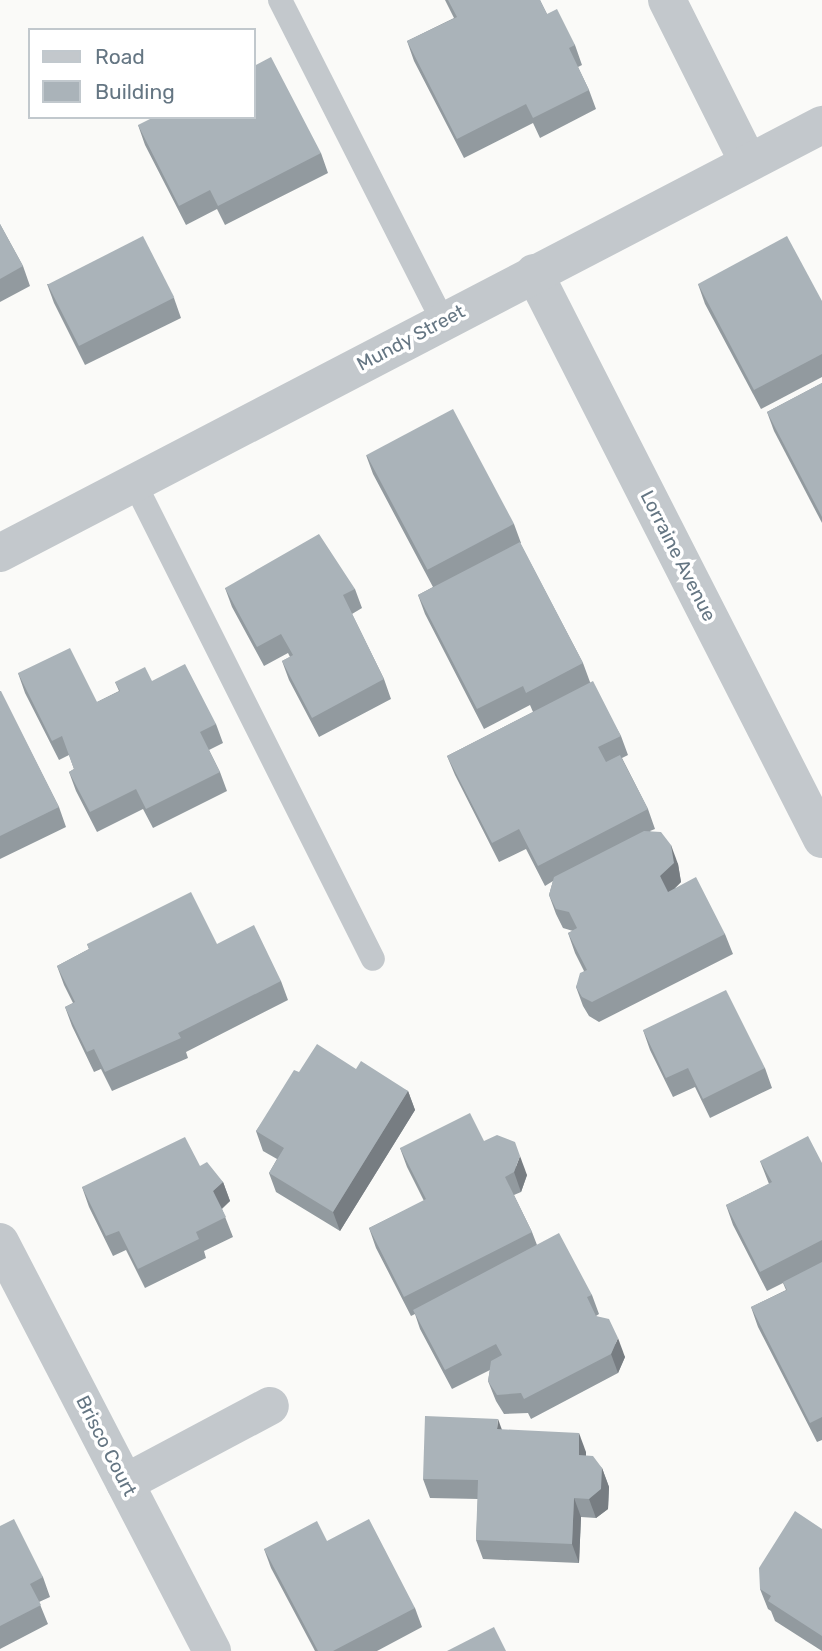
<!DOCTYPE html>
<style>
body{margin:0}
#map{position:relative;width:822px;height:1651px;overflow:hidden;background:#fafaf8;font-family:Rubik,sans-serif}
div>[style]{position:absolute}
.service>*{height:24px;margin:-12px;padding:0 12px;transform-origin:12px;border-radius:12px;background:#c3c8cc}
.minor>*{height:38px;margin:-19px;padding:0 19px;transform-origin:19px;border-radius:19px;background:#c3c8cc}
.tertiary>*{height:38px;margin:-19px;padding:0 19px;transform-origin:19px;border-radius:19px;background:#c3c8cc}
.wall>*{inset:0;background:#929a9f}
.shaded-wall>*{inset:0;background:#777d82}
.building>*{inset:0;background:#aab3b9;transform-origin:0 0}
span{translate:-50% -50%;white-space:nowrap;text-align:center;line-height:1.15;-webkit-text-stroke:7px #fff;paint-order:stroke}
.street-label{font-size:19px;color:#657683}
.legend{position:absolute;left:28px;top:28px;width:228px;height:91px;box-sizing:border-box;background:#fff;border:2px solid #c1c8cd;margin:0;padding:9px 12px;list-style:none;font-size:21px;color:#657683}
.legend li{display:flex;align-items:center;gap:14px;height:35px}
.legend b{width:35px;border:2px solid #c1c8cd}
</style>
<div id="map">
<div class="service">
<div style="left:280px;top:0;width:360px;rotate:63.1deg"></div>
<div style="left:135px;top:484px;width:531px;rotate:63.39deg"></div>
</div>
<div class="minor">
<div style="left:667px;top:0;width:181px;rotate:63.4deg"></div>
<div style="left:534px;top:273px;width:635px;rotate:63.03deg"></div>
<div style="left:0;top:1242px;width:461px;rotate:62.6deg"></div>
<div style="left:125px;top:1483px;width:164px;rotate:-28deg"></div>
</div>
<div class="tertiary">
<div style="left:0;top:553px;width:927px;rotate:-27.51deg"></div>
</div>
<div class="wall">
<div style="clip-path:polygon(445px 0,540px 0,547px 14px,575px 45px,582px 65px,578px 67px,589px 90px,596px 109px,540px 138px,533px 123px,464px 158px,414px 61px,407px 41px,454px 18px)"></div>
<div style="clip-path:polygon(138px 125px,321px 153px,328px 173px,225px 225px,217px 209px,186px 225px,145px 145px)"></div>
<div style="clip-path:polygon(0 224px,23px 266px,30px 286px,0 302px)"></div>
<div style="clip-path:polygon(47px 284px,174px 298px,181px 318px,85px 365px,54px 303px)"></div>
<div style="clip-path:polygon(698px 284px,822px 301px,822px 377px,761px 409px,705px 304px)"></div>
<div style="clip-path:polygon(822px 383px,822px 523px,774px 431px,767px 412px)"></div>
<div style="clip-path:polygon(366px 455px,514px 524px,521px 543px,520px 543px,583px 663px,590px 682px,621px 736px,628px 755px,622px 758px,648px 809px,655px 829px,650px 831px,678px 864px,681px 882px,675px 888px,725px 934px,733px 954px,599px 1022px,589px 1016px,583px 1006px,576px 987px,584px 971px,575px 953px,568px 933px,573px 931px,563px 928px,556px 914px,549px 895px,553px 881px,545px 886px,526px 849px,499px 862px,455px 775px,447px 756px,533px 712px,530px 705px,484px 729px,425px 614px,418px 595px,433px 587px,373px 474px)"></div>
<div style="clip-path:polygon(225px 588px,355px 589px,362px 608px,352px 614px,384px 679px,391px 699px,319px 737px,289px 680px,282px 661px,290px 657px,288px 653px,264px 666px,232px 607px)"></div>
<div style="clip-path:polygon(18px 673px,97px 702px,119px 691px,115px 682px,152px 681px,216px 724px,223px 743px,209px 750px,220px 772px,227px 791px,153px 828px,143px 809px,97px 832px,76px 791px,69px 772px,74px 769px,69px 755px,59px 760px,25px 693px)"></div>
<div style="clip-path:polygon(0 691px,59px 807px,66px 827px,0 859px)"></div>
<div style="clip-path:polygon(87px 944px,217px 944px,281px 981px,288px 1000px,186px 1052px,188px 1058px,112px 1091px,101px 1069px,94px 1072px,72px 1026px,65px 1007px,73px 1003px,64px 985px,57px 966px,89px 949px)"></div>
<div style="clip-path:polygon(643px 1030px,765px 1068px,772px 1088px,710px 1118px,695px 1087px,673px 1097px,650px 1050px)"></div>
<div style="clip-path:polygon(356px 1069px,408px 1091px,415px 1110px,340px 1231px,276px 1192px,269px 1173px,277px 1159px,263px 1151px,256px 1131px,299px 1072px)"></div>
<div style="clip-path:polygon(484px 1141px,527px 1175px,521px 1192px,514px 1195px,532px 1232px,537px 1245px,592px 1295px,599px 1314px,596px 1316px,625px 1357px,618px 1373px,531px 1419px,528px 1413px,504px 1414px,496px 1401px,488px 1381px,490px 1370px,452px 1389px,420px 1329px,415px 1314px,411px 1316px,376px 1248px,369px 1228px,424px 1201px,407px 1167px,400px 1148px)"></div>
<div style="clip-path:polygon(760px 1161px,822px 1163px,822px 1440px,817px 1442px,758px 1327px,751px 1307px,786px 1290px,783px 1283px,767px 1291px,733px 1225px,726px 1205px,769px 1184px)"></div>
<div style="clip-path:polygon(200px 1166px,223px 1182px,230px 1201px,222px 1209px,233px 1237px,204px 1251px,206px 1258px,145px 1288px,126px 1250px,113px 1256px,89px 1207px,82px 1187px)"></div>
<div style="clip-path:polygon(502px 1430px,586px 1452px,586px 1456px,602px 1468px,609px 1487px,608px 1509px,596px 1518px,581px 1517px,579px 1563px,483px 1559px,476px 1540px,478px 1499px,430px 1498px,423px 1479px)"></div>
<div style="clip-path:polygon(0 1526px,43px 1577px,50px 1597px,39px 1602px,48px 1624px,0 1649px)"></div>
<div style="clip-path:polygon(822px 1529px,822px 1651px,775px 1621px,771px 1611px,768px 1609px,760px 1589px)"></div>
<div style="clip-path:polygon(327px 1541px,415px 1608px,422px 1627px,377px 1651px,315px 1651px,271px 1568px,264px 1549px)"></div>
</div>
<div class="shaded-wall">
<div style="clip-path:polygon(671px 845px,678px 864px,681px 882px,667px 896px,660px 876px)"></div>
<div style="clip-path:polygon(408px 1091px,415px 1110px,340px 1231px,333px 1212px)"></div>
<div style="clip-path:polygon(520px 1156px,527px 1175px,521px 1192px,514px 1172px)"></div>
<div style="clip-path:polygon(223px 1182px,230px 1201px,220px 1210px,213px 1191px)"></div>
<div style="clip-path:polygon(618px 1338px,625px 1357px,618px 1373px,611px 1354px)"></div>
<div style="clip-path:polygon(498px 1419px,505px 1438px,497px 1429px)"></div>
<div style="clip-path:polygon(579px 1433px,586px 1452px,586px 1475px,579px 1455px)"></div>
<div style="clip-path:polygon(602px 1468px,609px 1487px,608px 1509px,596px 1518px,589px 1499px)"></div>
<div style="clip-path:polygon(574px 1498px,581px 1517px,579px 1563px,572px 1544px)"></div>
</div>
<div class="building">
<div style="clip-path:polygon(448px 0,540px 0,547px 14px,557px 9px,575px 45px,569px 48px,589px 90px,533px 118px,526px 104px,457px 139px,407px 41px,457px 17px)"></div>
<div style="clip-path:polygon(271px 57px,321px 153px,218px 206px,210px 190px,179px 206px,138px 125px,154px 117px,254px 117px,254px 66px)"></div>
<div style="clip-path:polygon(0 224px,23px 266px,0 279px)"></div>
<div style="left:143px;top:236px;width:69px;height:107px;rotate:63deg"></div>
<div style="clip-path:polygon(787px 236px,822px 301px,822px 354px,754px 390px,698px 284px)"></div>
<div style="clip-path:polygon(822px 383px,822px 517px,767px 412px)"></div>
<div style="left:453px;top:409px;width:130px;height:98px;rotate:62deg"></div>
<div style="clip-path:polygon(319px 534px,355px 589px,343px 595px,384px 679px,312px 718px,282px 661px,293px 655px,281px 634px,257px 647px,225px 588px)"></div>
<div style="clip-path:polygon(520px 542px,583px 663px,526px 693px,523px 686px,477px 709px,418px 595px)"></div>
<div style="clip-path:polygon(70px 648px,97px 702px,120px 691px,115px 682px,145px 667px,152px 681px,185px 664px,216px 724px,200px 732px,220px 772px,146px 809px,136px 789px,90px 812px,69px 772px,74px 769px,62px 736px,52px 741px,18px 673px)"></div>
<div style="clip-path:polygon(593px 681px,621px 736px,598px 747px,606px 762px,620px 755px,648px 809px,538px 866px,519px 829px,492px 843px,447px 756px)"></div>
<div style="clip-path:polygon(0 691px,1px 691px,59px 807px,0 836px)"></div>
<div style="clip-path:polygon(644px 831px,661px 832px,671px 845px,674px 863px,660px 876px,668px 892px,696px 877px,725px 934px,592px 1002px,582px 997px,576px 987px,580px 973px,587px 970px,568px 933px,577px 928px,569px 912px,556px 909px,549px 895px,554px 877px)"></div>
<div style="clip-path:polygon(191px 892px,217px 944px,254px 925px,281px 981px,178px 1033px,181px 1038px,105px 1072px,94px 1049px,87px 1052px,65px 1007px,75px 1002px,57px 966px,89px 949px,87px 944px)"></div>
<div style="clip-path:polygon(726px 990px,765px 1068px,703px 1099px,688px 1068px,666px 1078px,643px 1030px)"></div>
<div style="clip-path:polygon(317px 1044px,356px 1069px,361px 1061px,408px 1091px,333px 1212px,269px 1173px,284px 1148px,256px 1131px,294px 1070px,299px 1072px)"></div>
<div style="clip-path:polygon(470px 1113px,484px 1141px,497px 1135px,515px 1142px,520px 1156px,514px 1172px,505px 1177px,532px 1232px,404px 1297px,369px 1228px,426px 1199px,400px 1148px)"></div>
<div style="clip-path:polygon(808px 1136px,822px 1163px,822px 1240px,760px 1272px,726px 1205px,772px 1182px,760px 1161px)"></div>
<div style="clip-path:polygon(185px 1137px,200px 1166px,207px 1162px,223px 1182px,213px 1191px,226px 1217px,196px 1232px,199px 1239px,138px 1269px,119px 1231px,106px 1236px,82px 1187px)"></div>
<div style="clip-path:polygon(559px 1233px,592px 1295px,587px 1297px,596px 1316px,609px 1319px,618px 1338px,611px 1354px,524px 1399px,521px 1393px,497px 1395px,488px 1381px,491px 1361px,502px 1355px,496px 1344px,445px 1370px,413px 1310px)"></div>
<div style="clip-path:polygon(822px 1262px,822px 1417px,810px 1423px,751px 1307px,787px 1290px,783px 1282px)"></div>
<div style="clip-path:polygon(425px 1416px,498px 1419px,497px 1429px,579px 1433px,579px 1455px,593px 1456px,602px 1468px,601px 1489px,589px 1499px,574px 1498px,572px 1544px,476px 1540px,478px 1480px,423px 1479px)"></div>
<div style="clip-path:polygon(795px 1511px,822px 1529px,822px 1636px,768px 1601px,771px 1596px,760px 1589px,759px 1568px)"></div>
<div style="clip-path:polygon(14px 1519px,43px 1577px,30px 1584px,41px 1605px,0 1626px,0 1526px)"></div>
<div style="clip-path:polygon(369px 1519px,415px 1608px,333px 1651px,318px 1651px,264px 1549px,317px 1521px,327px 1541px)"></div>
<div style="clip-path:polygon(494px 1627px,506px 1651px,447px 1651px)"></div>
</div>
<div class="street-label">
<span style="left:411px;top:338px;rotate:-28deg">Mundy Street</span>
<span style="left:678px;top:556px;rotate:63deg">Lorraine Avenue</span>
<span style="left:106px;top:1446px;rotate:63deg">Brisco Court</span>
</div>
<ul class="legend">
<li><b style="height:9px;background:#c3c8cc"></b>Road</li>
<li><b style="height:19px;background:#aab3b9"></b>Building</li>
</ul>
</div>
